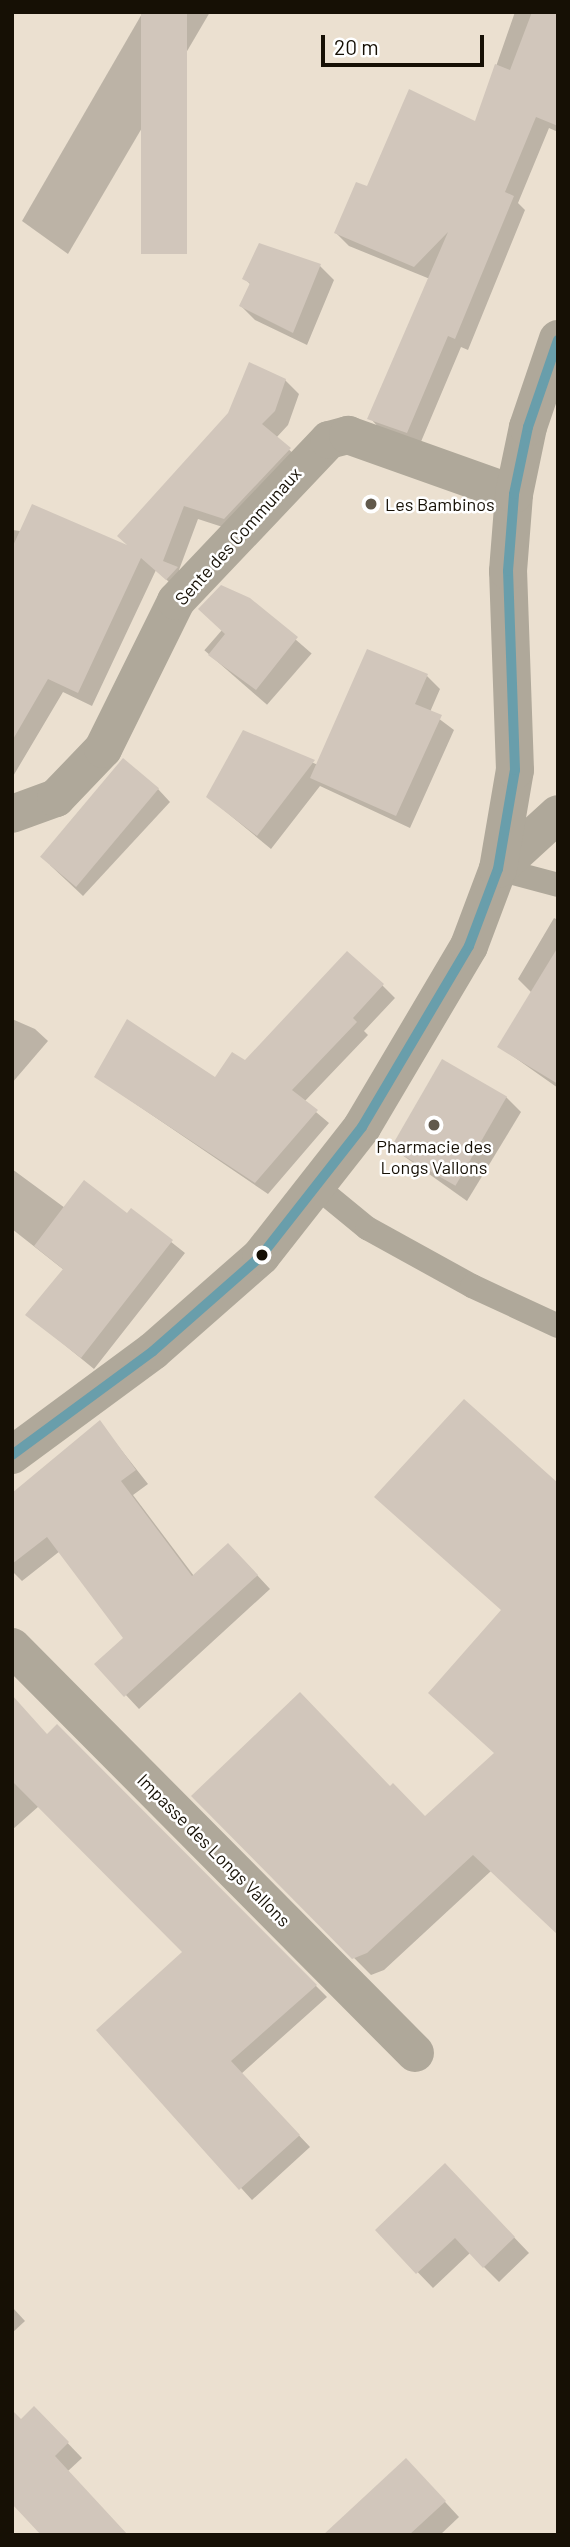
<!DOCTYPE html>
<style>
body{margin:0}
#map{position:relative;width:570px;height:2547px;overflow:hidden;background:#ebe0d0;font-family:Barlow,sans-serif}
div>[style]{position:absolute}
.shadow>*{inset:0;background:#0003;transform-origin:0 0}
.building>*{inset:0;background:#d1c6bb;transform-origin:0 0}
.service>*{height:24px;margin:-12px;padding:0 12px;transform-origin:12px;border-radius:12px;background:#afa89a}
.minor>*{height:38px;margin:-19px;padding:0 19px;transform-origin:19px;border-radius:19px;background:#afa89a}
.tertiary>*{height:38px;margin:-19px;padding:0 19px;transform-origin:19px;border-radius:19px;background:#afa89a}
.bus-1>*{height:10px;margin:-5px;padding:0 5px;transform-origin:5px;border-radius:5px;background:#699eab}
.dots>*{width:19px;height:19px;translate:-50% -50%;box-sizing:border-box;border:4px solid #fff;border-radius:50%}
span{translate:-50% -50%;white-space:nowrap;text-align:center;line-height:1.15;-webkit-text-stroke:5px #fff;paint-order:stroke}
.poi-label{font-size:18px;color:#161005}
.left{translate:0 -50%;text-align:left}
.street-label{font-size:18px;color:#161005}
.frame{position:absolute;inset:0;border:14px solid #161005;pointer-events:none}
.scale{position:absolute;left:321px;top:35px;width:163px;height:32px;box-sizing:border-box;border:4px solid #161005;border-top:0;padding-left:9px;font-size:21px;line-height:24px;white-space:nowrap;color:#161005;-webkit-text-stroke:5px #fff;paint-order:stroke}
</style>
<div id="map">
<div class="shadow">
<div style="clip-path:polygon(143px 12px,210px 12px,68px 254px,22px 221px)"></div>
<div style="clip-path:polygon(515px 12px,558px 12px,558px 132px,549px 128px,518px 203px,525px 210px,468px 350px,461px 347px,420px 444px,382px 431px,370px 418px,430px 279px,349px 246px,336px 233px,368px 188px,476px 124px)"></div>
<div style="clip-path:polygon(260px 245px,320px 266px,334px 280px,307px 345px,255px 320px,241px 306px,251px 285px,244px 278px)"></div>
<div style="clip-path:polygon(285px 380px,299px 394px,288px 425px,276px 438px,304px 463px,238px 532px,198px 519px,179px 570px,191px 582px,181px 593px,156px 570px,92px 706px,63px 692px,12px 778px,13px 530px,132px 549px)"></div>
<div style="left:249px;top:599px;width:83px;height:68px;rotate:41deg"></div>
<div style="clip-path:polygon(368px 651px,427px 676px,440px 689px,430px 712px,454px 730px,410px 828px,320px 786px,271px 849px,208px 797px,244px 732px,318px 765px)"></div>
<div style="clip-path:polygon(158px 789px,170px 802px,83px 896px,50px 865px)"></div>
<div style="clip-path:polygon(554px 918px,558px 920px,558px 1088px,500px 1047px,532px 993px,518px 979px)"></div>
<div style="clip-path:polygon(382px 985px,395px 998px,364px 1031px,368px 1035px,304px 1102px,329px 1123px,268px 1194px,96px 1077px,215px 1080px)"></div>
<div style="clip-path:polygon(12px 1019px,35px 1029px,48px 1041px,12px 1083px)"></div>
<div style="clip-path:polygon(506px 1097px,521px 1112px,467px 1201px,391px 1147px)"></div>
<div style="clip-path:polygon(12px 1169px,65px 1208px,127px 1216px,131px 1210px,185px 1253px,94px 1369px,28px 1315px,64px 1270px,12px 1229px)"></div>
<div style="clip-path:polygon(100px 1423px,148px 1484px,133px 1495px,194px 1576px,242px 1559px,270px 1589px,139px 1709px,97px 1664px,126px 1638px,60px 1551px,22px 1581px,12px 1571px,12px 1495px)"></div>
<div style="clip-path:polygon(558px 1485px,491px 1871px,384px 1970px,371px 1975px,193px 1796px,390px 1788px,426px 1818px,496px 1754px,503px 1611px)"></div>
<div style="clip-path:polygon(12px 1700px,48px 1736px,57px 1726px,327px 1997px,241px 2074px,310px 2147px,252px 2200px,98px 2030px,184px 1952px,39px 1806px,12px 1830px)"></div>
<div style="clip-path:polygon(460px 2181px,529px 2253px,499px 2282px,470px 2253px,433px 2288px,377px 2230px)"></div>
<div style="clip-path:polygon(12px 2307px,25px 2321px,12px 2333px)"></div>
<div style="clip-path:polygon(34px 2408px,82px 2458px,68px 2471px,18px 2424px)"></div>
<div style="clip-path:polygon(421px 2476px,459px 2517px,440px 2535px,362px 2535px)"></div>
</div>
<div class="building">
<div style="left:141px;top:12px;width:46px;height:242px"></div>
<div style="clip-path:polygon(532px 12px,558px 12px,558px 126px,536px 117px,505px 192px,514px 196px,455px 339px,448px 336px,407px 433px,367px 419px,448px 232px,414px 267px,334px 233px,356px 182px,367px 186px,409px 89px,475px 121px,495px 64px,510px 70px)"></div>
<div style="clip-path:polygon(259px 243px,321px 264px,293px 333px,239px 306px,250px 283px,242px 279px)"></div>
<div style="clip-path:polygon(249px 362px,286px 379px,275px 411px,262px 424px,291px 448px,224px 519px,184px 506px,163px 561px,178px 567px,166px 580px,141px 558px,78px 693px,48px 679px,12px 741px,12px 548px,32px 504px,127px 545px,117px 536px,228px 413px)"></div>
<div style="clip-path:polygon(221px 585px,250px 598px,298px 637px,256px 690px,208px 655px,225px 634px,198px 609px)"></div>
<div style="clip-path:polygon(367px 649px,428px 674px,415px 704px,442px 715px,396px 816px,310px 778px)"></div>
<div style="clip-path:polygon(243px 730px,315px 760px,257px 836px,206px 797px)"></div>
<div style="left:123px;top:758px;width:47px;height:129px;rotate:40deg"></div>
<div style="clip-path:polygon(558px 947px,558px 1084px,497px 1047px)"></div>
<div style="clip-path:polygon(347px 951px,384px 984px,353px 1018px,357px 1022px,292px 1090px,318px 1110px,255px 1183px,94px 1077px,127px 1019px,215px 1077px,232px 1052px,245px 1060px)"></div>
<div style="left:442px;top:1059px;width:75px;height:103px;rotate:30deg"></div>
<div style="clip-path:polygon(84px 1180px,127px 1213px,131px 1208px,173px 1240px,81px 1358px,25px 1315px,63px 1269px,34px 1246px)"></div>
<div style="clip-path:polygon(464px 1399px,558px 1483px,558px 1935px,473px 1855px,367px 1953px,352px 1959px,191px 1796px,300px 1692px,390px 1786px,393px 1783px,425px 1816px,494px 1753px,428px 1693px,501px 1610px,374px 1497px)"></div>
<div style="clip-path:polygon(100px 1420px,136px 1470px,121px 1481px,192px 1576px,228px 1543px,258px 1575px,124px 1697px,94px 1664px,123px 1638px,47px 1537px,12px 1564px,12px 1493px)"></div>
<div style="clip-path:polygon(12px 1695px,47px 1734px,57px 1724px,317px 1985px,231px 2061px,300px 2135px,239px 2190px,96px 2030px,182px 1952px,12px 1781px)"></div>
<div style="clip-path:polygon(445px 2163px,515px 2237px,483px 2268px,455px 2238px,416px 2274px,375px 2230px)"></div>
<div style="clip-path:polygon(34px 2406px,69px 2442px,55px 2456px,128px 2535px,41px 2535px,12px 2504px,12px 2410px,21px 2419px)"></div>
<div style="clip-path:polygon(406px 2458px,446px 2501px,409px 2535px,323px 2535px)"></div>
</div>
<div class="service">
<div style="left:498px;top:869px;width:62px;rotate:14.9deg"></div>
<div style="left:317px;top:1187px;width:65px;rotate:39.4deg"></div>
<div style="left:367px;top:1228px;width:120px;rotate:28.9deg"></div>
<div style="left:472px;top:1286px;width:95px;rotate:24.9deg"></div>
</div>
<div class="minor">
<div style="left:12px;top:814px;width:47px;rotate:-20deg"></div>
<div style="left:56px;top:798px;width:68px;rotate:-46.2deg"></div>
<div style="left:103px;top:749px;width:165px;rotate:-63.7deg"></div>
<div style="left:176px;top:601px;width:222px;rotate:-46.5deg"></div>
<div style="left:329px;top:440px;width:20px;rotate:-15deg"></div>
<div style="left:348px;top:435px;width:176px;rotate:19.6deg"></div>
<div style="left:498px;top:869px;width:81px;rotate:-42.5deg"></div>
<div style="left:12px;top:1647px;width:572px;rotate:45.21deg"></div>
</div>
<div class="tertiary">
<div style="left:12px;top:1455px;width:175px;rotate:-36.4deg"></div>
<div style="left:153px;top:1351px;width:144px;rotate:-41.3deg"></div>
<div style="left:261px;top:1256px;width:164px;rotate:-51.9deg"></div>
<div style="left:362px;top:1127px;width:210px;rotate:-59.4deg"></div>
<div style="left:469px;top:946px;width:82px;rotate:-69.4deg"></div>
<div style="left:498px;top:869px;width:100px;rotate:-80.3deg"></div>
<div style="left:515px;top:770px;width:199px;rotate:-92deg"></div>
<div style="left:508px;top:571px;width:77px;rotate:-85.5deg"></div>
<div style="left:514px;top:494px;width:68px;rotate:-78.2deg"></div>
<div style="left:528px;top:427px;width:93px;rotate:-71.2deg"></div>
</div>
<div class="bus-1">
<div style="left:12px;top:1455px;width:175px;rotate:-36.4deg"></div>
<div style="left:153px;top:1351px;width:144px;rotate:-41.3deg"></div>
<div style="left:261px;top:1256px;width:164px;rotate:-51.9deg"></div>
<div style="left:362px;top:1127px;width:210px;rotate:-59.4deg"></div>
<div style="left:469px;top:946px;width:82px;rotate:-69.4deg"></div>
<div style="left:498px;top:869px;width:100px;rotate:-80.3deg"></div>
<div style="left:515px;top:770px;width:199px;rotate:-92deg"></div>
<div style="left:508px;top:571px;width:77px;rotate:-85.5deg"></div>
<div style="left:514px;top:494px;width:68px;rotate:-78.2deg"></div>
<div style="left:528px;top:427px;width:92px;rotate:-71deg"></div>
</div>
<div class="dots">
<div style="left:371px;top:504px;background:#61594c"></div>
<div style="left:434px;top:1125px;background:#61594c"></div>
<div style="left:262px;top:1255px;background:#161005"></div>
</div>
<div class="poi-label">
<span class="left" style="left:385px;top:504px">Les Bambinos</span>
<span style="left:434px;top:1157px">Pharmacie des<br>Longs Vallons</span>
</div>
<div class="street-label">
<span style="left:238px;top:536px;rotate:-48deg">Sente des Communaux</span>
<span style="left:214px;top:1850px;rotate:45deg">Impasse des Longs Vallons</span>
</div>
<div class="frame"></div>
<div class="scale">20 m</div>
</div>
